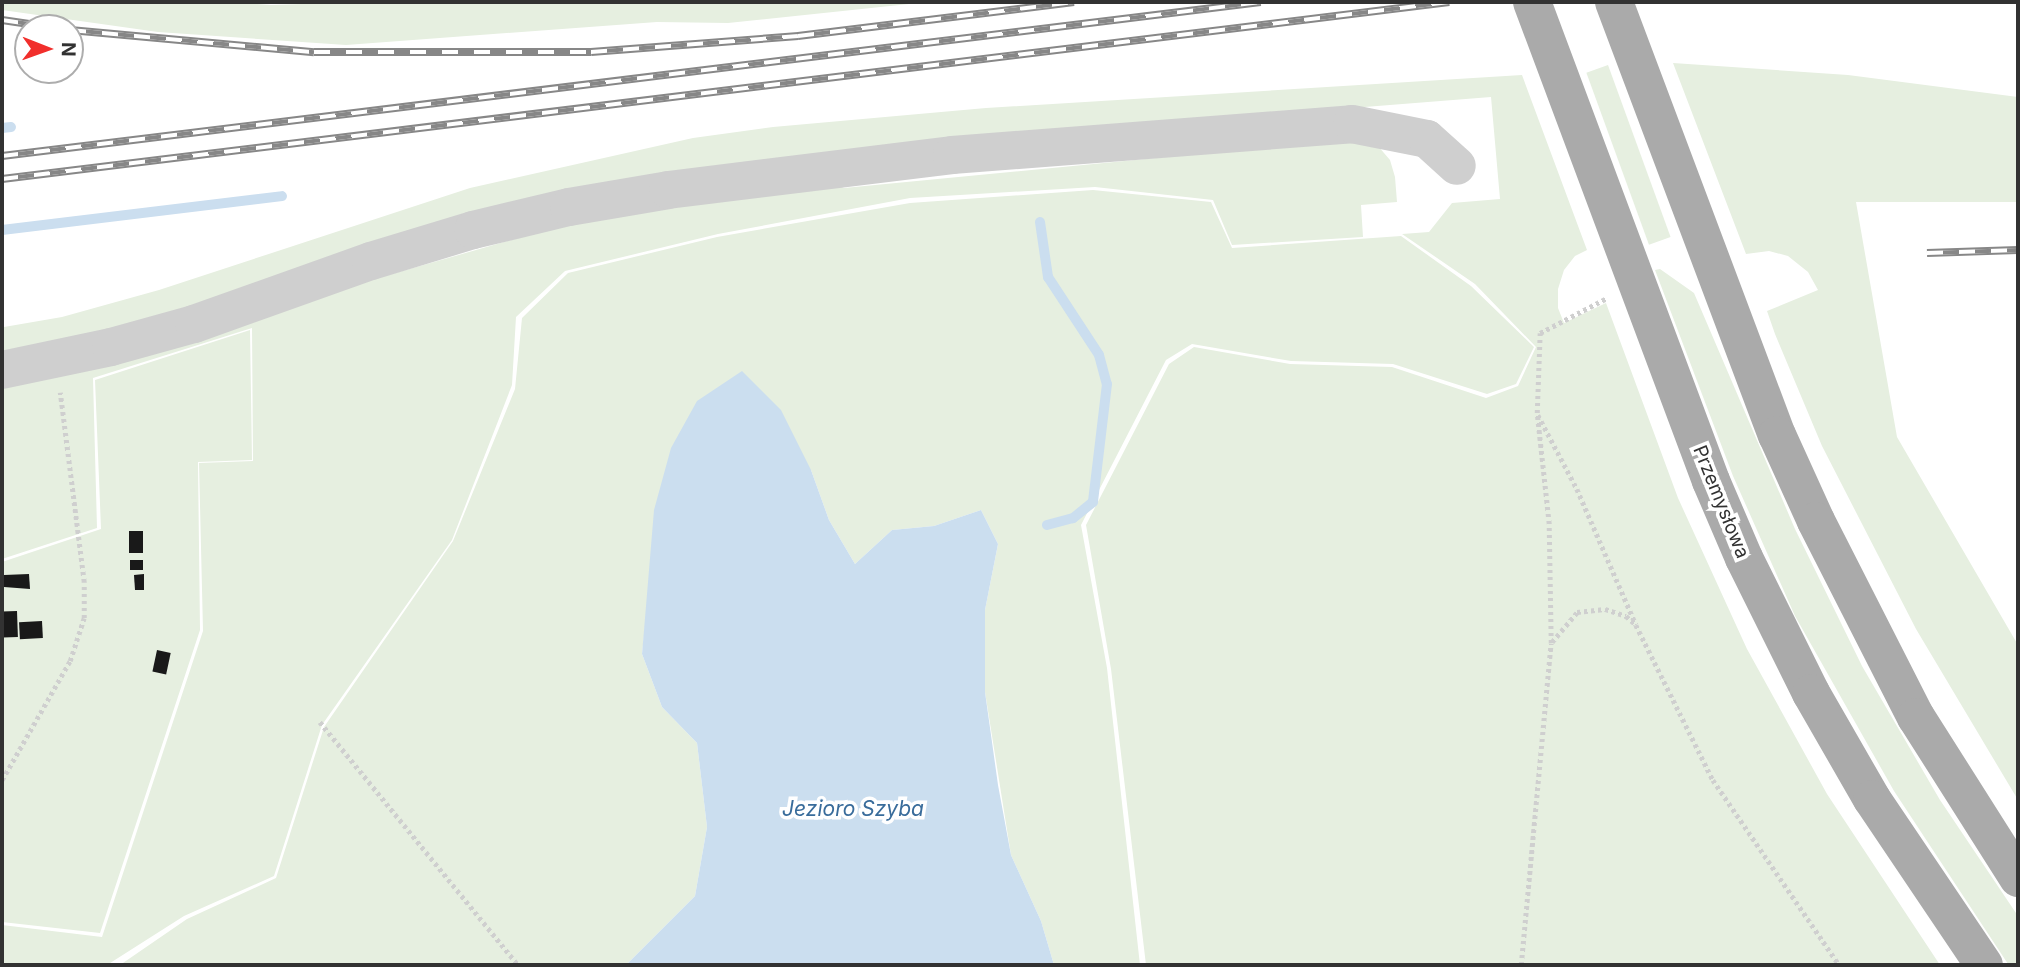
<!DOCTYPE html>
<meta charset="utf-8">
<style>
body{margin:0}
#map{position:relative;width:2020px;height:967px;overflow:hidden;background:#fff;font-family:Inter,sans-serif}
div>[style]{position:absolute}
.green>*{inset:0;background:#e6efe0;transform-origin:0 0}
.water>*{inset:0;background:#cbdeef}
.stream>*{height:10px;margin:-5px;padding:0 5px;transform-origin:5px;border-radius:5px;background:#cbdeef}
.building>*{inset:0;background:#191919;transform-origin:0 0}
.path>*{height:4.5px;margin-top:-2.25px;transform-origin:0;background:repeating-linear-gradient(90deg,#cfcfcf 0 3.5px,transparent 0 7px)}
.minor>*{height:38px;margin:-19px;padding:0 19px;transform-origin:19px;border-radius:19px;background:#cfcfcf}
.major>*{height:38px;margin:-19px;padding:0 19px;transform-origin:19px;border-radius:19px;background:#aaa}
.rail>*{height:8px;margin-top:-4px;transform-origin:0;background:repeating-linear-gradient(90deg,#fff 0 16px,#878787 0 32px);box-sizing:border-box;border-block:2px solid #878787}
span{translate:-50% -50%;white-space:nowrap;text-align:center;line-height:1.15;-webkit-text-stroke:7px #fff;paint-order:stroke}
.street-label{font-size:19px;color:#323232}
.water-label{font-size:21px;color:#396c9b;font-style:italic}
.frame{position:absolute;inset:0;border:4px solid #323232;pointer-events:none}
.north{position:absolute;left:14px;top:14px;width:70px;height:70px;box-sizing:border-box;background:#fff;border:2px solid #adadad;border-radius:50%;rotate:91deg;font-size:19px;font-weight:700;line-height:28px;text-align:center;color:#323232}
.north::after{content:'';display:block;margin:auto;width:24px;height:32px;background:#f12f2c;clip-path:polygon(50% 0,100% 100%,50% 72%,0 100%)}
</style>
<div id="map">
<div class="green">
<div style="clip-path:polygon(2px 2px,228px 2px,271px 5px,365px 2px,928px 2px,728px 23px,657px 22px,346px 45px,158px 32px,2px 10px)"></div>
<div style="clip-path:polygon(1673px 63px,1848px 75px,2018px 97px,2018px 202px,1856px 202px,1897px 437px,2018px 645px,2018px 800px,1916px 629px,1822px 446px,1775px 334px,1767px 311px,1818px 290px,1808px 272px,1788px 256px,1769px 251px,1746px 254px)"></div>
<div style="left:1608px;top:65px;width:183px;height:23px;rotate:70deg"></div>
<div style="clip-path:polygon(1522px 75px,1587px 250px,1575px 256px,1564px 270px,1558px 289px,1558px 308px,1564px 323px,1606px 303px,1678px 498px,1747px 649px,1827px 794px,1940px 965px,1146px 965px,1111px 669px,1086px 525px,1169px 364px,1194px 347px,1290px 364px,1392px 367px,1486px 398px,1518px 386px,1536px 347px,1475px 284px,1402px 234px,1429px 232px,1452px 203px,1500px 199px,1491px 97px,950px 140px,2px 354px,4px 327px,62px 317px,159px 290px,470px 188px,693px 138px,773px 127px,986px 108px)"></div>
<div style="clip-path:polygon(1353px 139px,1378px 146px,1390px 160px,1395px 177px,1397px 202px,1361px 205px,1363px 237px,1232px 245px,1213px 200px,1095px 187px,910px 198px,718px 234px,565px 271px,516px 317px,512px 385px,452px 540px,322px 725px,274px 876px,184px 916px,107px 965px,2px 965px,2px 925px,102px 937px,203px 631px,199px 463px,253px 461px,252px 328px,93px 378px,97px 528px,2px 559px,2px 385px,571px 223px,835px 184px,844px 188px)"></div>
<div style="clip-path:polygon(1093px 190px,1211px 202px,1232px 248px,1401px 236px,1471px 286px,1534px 347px,1516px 384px,1487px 394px,1393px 364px,1291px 361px,1192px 344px,1166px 360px,1081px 525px,1107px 668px,1140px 965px,1054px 965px,1041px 921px,1011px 855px,985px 692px,985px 610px,998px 544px,981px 510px,934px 526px,892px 530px,855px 564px,829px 520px,811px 470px,649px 589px,642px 654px,662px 707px,697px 743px,707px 827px,695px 896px,626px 965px,120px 965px,187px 919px,276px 878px,324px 727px,453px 541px,515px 389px,522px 318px,568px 273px,717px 237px,910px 203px)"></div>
<div style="clip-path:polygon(1660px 269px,1694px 293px,1795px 529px,1862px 666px,1940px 800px,2018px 916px,2018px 965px,2008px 964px,1894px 791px,1795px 616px,1733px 476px,1655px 270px)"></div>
<div style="clip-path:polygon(250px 330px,252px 460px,198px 462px,200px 630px,100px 933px,2px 922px,2px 562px,101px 529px,95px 380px)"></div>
</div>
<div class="water">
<div style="clip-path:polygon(742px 371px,781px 410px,811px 470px,829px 520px,855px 564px,892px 530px,934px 526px,981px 510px,998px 544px,985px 610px,985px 692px,998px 785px,1011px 855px,1041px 921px,1054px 965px,626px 965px,695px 896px,707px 827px,697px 743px,662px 707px,642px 654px,654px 510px,671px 448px,697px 401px)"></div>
</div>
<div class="stream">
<div style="left:2px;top:128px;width:9px;rotate:-6deg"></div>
<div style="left:1040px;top:222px;width:56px;rotate:81.7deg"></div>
<div style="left:1048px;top:277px;width:93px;rotate:56.8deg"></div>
<div style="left:1099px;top:355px;width:30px;rotate:75deg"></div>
<div style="left:1107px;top:384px;width:119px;rotate:96.8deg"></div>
<div style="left:1093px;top:502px;width:26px;rotate:141deg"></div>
<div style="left:1073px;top:518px;width:27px;rotate:165deg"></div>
<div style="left:2px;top:230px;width:282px;rotate:-6.9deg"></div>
</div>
<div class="building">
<div style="left:143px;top:531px;width:22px;height:14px;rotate:90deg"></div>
<div style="left:130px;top:560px;width:13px;height:10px"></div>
<div style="clip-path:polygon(29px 574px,30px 589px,4px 587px,4px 575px)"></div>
<div style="clip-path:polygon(144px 574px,144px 590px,135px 590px,134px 575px)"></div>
<div style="left:17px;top:611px;width:26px;height:15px;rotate:88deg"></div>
<div style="left:42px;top:621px;width:17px;height:23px;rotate:87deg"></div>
<div style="left:157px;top:650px;width:14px;height:22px;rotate:12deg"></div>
</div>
<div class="path">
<div style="left:1538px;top:415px;width:84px;rotate:62.2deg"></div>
<div style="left:1577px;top:489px;width:148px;rotate:66.5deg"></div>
<div style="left:1636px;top:625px;width:173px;rotate:63.6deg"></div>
<div style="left:1713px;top:780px;width:224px;rotate:55.7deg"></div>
<div style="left:1552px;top:642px;width:39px;rotate:-50deg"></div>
<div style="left:1577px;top:612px;width:28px;rotate:-6deg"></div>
<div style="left:1605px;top:609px;width:22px;rotate:18deg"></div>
<div style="left:1626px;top:616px;width:11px;rotate:41deg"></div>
<div style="left:320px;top:722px;width:313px;rotate:50.8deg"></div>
<div style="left:2px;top:780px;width:137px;rotate:-60.3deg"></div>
<div style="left:70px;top:661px;width:45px;rotate:-72deg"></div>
<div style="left:84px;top:618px;width:36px;rotate:-90deg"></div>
<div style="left:84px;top:582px;width:191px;rotate:-97.2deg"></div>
<div style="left:1521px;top:965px;width:323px;rotate:-84.7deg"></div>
<div style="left:1551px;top:643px;width:119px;rotate:-91deg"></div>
<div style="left:1549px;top:524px;width:112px;rotate:-96.2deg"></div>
<div style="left:1537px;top:413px;width:80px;rotate:-87.9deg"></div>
<div style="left:1540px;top:333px;width:76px;rotate:-27.6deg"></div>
</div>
<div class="minor">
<div style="left:2px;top:370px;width:111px;rotate:-11.9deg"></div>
<div style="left:111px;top:347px;width:86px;rotate:-15.5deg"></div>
<div style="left:194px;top:324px;width:188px;rotate:-19.6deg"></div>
<div style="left:371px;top:261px;width:107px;rotate:-16.9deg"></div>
<div style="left:473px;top:230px;width:99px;rotate:-13.5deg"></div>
<div style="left:569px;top:207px;width:100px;rotate:-9.7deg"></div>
<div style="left:668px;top:190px;width:286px;rotate:-7deg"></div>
<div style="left:952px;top:155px;width:401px;rotate:-4.4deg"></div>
<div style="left:1352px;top:124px;width:76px;rotate:11.3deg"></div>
<div style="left:1427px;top:139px;width:40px;rotate:42deg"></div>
</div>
<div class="major">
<div style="left:1532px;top:2px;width:511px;rotate:69.51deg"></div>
<div style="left:1711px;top:481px;width:84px;rotate:66.8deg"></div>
<div style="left:1744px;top:558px;width:151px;rotate:63.6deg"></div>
<div style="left:1811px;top:693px;width:122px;rotate:60.1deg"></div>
<div style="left:1872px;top:799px;width:200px;rotate:56deg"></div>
<div style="left:1614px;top:2px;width:463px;rotate:69.4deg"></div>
<div style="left:1777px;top:435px;width:94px;rotate:65.6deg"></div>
<div style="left:1816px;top:521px;width:220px;rotate:63deg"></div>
<div style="left:1916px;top:717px;width:191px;rotate:57.6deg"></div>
</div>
<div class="rail">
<div style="left:2px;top:20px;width:55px;rotate:8.4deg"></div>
<div style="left:70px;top:30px;width:245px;rotate:5.2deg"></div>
<div style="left:314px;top:52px;width:277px"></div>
<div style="left:591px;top:52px;width:208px;rotate:-4.4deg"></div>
<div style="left:798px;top:36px;width:278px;rotate:-7deg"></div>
<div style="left:2px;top:156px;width:1268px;rotate:-6.97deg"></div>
<div style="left:2px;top:179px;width:1458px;rotate:-6.97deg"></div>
<div style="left:1927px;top:253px;width:91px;rotate:-1.9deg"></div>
</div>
<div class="street-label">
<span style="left:1721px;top:502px;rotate:68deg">Przemysłowa</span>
</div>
<div class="water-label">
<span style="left:853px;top:809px">Jezioro Szyba</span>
</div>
<div class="frame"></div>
<div class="north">N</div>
</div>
